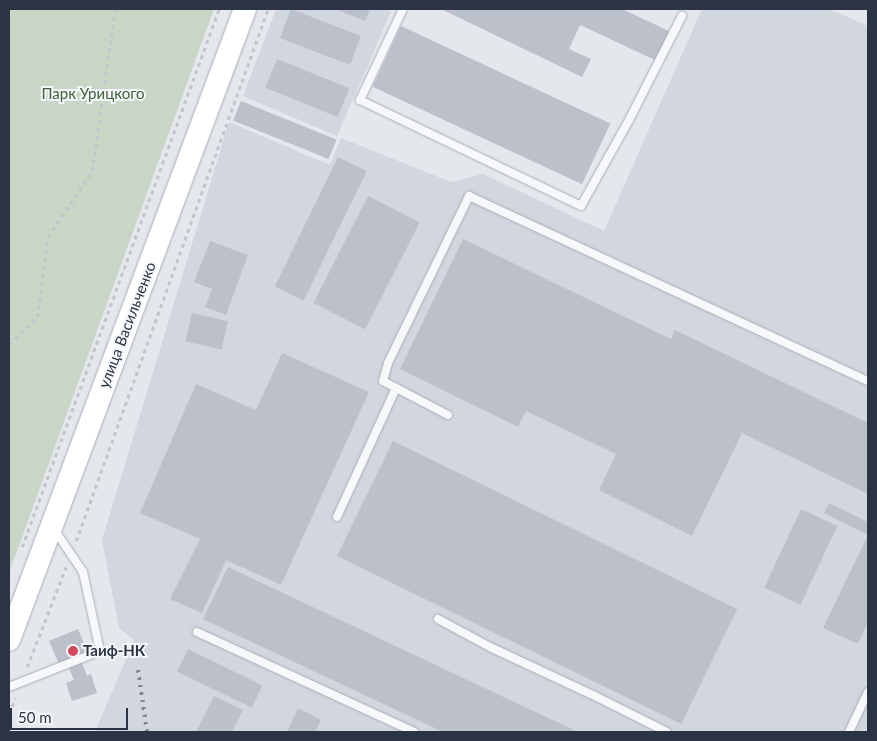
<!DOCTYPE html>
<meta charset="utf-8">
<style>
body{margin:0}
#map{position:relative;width:877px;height:741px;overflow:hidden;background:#e4e7ec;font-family:Lato,sans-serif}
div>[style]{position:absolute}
.built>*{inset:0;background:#d2d6de}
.green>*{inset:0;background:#c9d6c5}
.building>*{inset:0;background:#bbc0ca;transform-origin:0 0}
.path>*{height:2.5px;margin-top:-1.25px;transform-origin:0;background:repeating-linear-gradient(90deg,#c2c5cb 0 4px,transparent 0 8px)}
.roads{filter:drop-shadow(0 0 1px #a9aeb7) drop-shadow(0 0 1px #a9aeb7)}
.lane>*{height:8px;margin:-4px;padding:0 4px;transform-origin:4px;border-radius:4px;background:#f7f8fa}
.secondary>*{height:22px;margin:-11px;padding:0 11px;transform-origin:11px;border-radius:11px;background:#fff}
.rail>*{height:4px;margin-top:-2px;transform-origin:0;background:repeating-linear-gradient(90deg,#7d8696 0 2.5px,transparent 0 7.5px)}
.dots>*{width:14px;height:14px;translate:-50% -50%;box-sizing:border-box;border:2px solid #f4f6f9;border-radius:50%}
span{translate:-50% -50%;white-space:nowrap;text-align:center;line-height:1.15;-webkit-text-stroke:4px #f4f6f9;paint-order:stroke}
.park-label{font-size:15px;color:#3f6138}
.street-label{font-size:15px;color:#2b3445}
.poi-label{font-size:15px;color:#2b3445;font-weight:700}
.left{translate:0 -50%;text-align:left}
.frame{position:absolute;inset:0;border:10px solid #2b3445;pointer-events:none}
.scale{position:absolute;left:10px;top:708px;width:118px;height:22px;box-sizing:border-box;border:2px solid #2b3445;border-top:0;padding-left:6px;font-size:15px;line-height:18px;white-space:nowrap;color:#2b3445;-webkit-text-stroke:4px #f4f6f9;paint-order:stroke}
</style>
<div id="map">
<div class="built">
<div style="clip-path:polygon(276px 9px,386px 9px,391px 12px,337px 136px,243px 96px)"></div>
<div style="clip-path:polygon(702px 9px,829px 9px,868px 26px,868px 732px,95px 732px,134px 640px,119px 628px,102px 540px,229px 122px,330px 165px,341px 138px,451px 182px,483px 174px,604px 231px)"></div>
</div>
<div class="green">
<div style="clip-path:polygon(9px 9px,214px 9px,9px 573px)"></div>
</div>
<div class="building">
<div style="left:291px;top:9px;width:75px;height:31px;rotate:21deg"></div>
<div style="clip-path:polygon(335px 9px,370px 9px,365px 21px)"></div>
<div style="clip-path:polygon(441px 9px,622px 9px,669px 31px,655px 60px,580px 25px,569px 49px,591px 59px,582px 77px)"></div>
<div style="left:401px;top:26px;width:231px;height:67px;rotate:25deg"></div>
<div style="left:277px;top:59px;width:78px;height:31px;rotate:22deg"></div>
<div style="left:241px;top:101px;width:103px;height:21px;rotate:22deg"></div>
<div style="left:338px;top:157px;width:32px;height:144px;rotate:26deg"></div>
<div style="left:368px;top:196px;width:58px;height:120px;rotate:27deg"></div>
<div style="clip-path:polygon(463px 239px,671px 339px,675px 330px,868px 423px,868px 494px,742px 433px,692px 536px,599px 490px,616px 454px,526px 411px,518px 427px,400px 369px)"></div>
<div style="clip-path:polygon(210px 241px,248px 255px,226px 315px,205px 307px,212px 289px,194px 282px)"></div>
<div style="left:192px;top:313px;width:37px;height:29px;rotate:13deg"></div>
<div style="clip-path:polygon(282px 353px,369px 392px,281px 585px,226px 560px,202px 613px,170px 599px,200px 539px,140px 513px,196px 384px,256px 410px)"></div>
<div style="left:393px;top:441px;width:383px;height:128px;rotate:26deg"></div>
<div style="clip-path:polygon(829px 503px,868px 522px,868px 622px,858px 644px,823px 628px,868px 535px,824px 513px)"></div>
<div style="left:801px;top:509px;width:40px;height:87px;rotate:25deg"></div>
<div style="clip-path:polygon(228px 567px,459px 676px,578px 732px,443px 732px,203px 619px)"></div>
<div style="clip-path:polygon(78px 629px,90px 657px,81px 660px,87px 676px,91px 674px,97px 693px,72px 701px,66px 683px,74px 680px,68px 666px,61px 669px,49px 641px)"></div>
<div style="left:188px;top:649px;width:83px;height:25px;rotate:26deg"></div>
<div style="clip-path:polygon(214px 696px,243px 710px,232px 732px,196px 732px)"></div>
<div style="clip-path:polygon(298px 708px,321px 720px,315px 732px,287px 732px)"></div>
</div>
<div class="path">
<div style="left:9px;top:345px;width:40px;rotate:-45deg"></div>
<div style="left:37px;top:317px;width:81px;rotate:-82.2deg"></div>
<div style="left:48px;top:237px;width:79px;rotate:-56.3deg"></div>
<div style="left:92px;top:171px;width:164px;rotate:-81.9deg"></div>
<div style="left:76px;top:541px;width:566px;rotate:-70.16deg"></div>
<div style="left:22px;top:547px;width:573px;rotate:-69.89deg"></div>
<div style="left:27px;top:667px;width:107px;rotate:-68.7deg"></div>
<div style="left:9px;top:714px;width:17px;rotate:-69deg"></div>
</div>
<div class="roads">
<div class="lane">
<div style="left:403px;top:9px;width:101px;rotate:115.3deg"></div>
<div style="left:360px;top:100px;width:245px;rotate:25.6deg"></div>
<div style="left:581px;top:206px;width:98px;rotate:-60.8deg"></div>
<div style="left:629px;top:120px;width:117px;rotate:-63deg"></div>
<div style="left:448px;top:415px;width:73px;rotate:-152.4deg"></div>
<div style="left:383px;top:381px;width:19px;rotate:-74deg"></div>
<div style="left:388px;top:363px;width:186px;rotate:-64.1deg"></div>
<div style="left:469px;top:196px;width:440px;rotate:24.9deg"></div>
<div style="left:337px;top:517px;width:142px;rotate:-65.4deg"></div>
<div style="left:438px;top:619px;width:59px;rotate:28.3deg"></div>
<div style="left:490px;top:647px;width:116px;rotate:25deg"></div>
<div style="left:595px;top:696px;width:80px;rotate:26.6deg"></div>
<div style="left:197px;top:632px;width:239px;rotate:24.7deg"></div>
<div style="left:9px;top:687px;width:98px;rotate:-21.6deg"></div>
<div style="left:100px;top:651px;width:81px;rotate:-102.1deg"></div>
<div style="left:83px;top:572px;width:52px;rotate:-124deg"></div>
<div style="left:849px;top:732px;width:44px;rotate:-64.6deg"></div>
</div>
<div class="secondary">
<div style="left:9px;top:640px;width:674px;rotate:-69.49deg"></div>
</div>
</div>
<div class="rail">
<div style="left:138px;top:670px;width:63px;rotate:81.7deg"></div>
</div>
<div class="dots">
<div style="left:73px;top:651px;background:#d1495b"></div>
</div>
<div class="park-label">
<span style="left:93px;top:94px">Парк Урицкого</span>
</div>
<div class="street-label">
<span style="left:127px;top:325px;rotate:-69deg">улица Васильченко</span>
</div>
<div class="poi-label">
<span class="left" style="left:83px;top:651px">Таиф-НК</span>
</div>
<div class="frame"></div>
<div class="scale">50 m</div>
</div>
